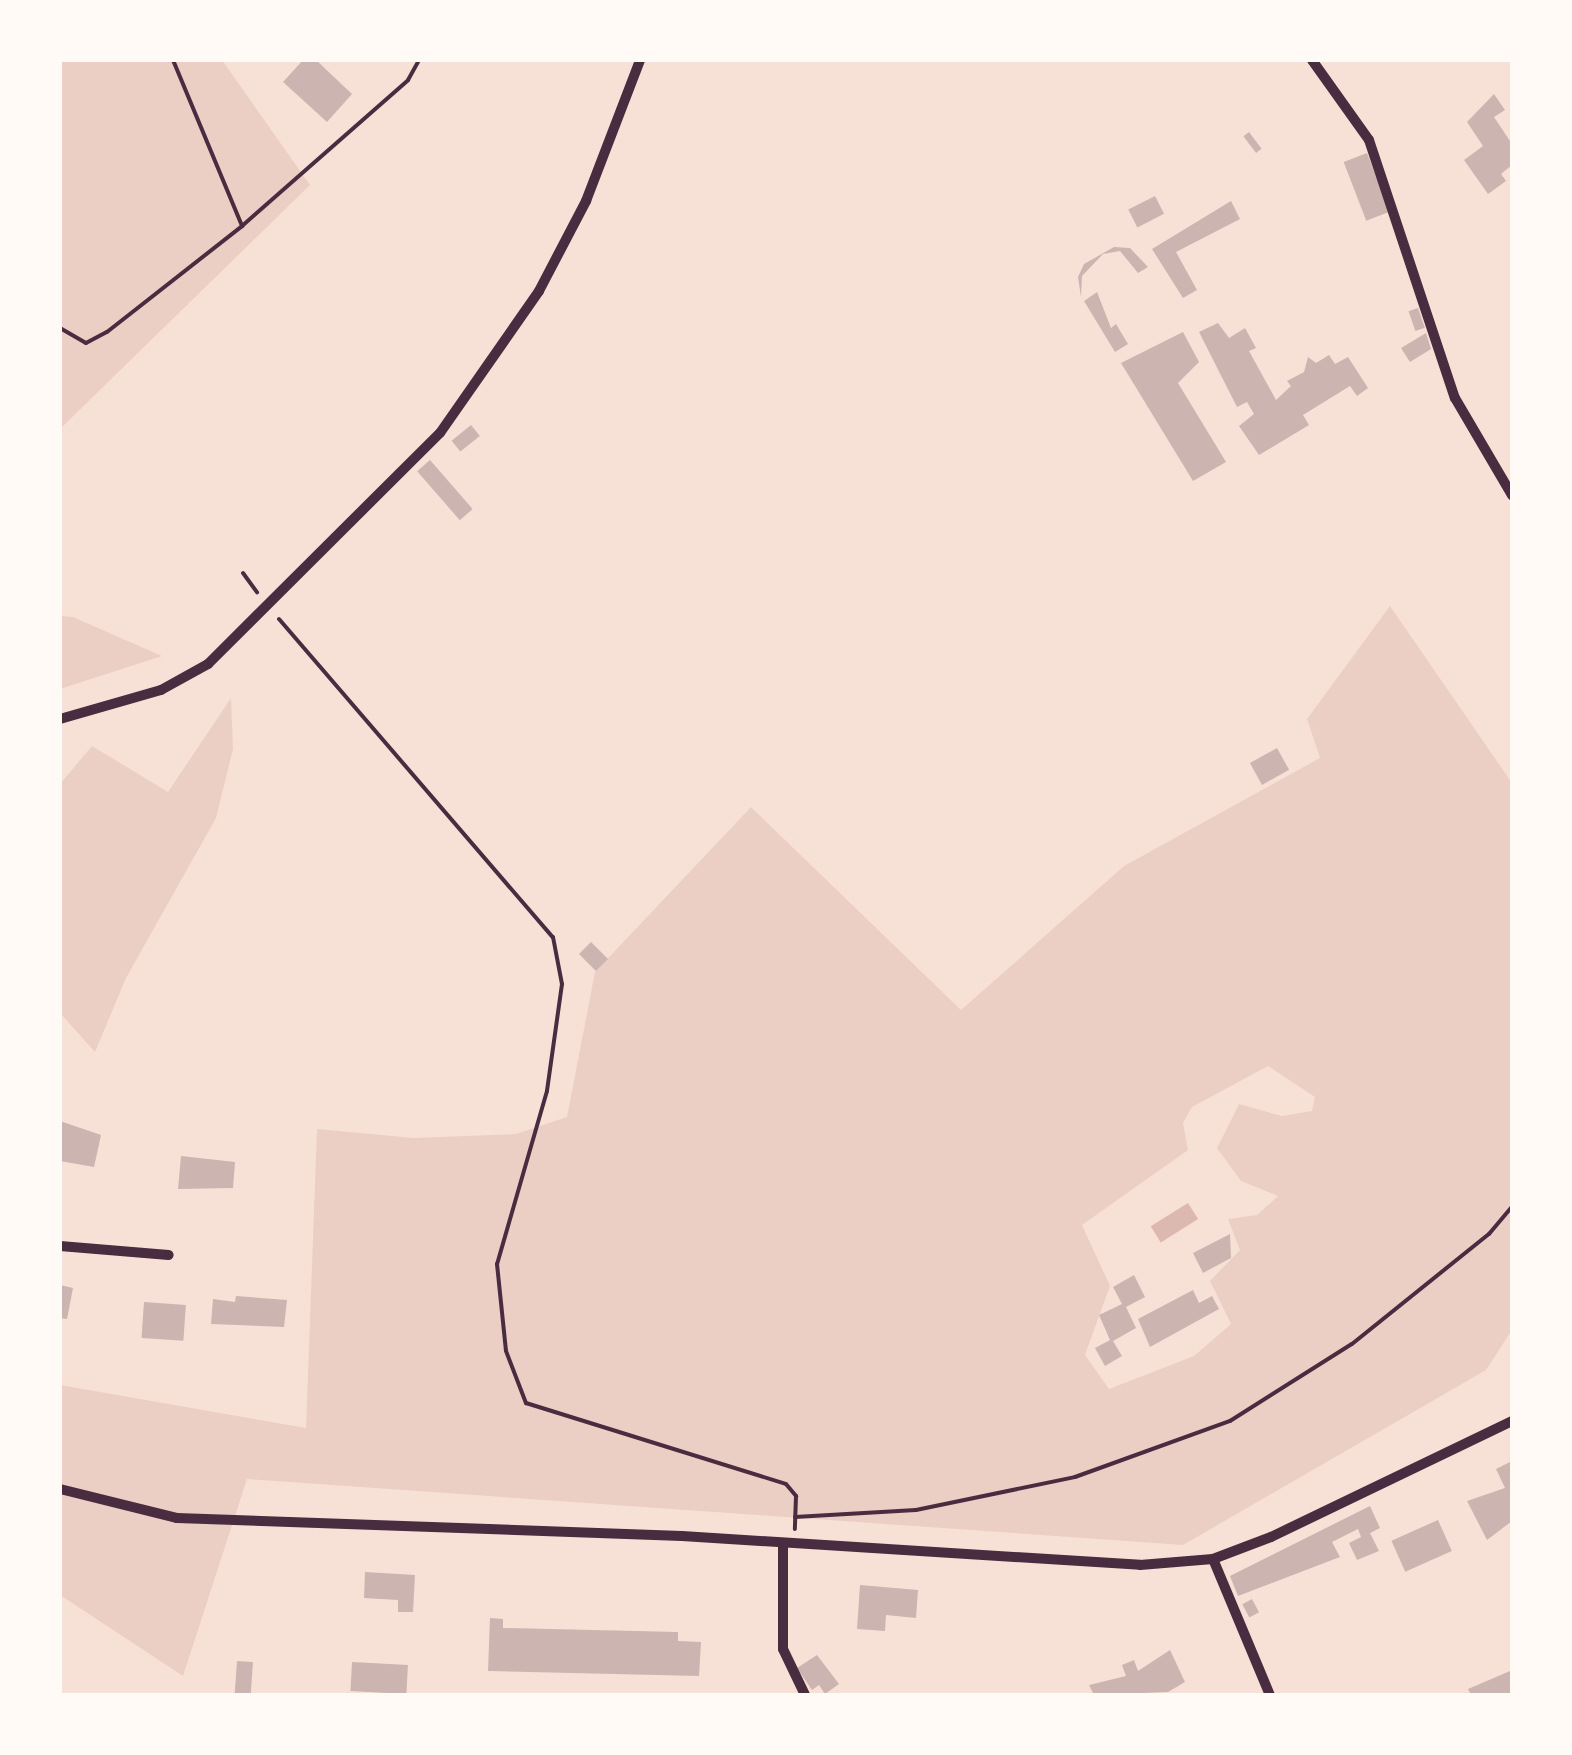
<!DOCTYPE html>
<style>
body{margin:0}
#map{position:relative;width:1572px;height:1755px;overflow:hidden;background:#f7e1d7;font-family:Helvetica,sans-serif}
div>[style]{position:absolute}
.green>*{inset:0;background:#ebcfc5}
.water>*{inset:0;background:#dcb8b0;transform-origin:0 0}
.building>*{inset:0;background:#ccb4b1;transform-origin:0 0}
.path>*{height:4px;margin:-2px;padding:0 2px;transform-origin:2px;border-radius:2px;background:#4a2c40}
.minor>*{height:10px;margin:-5px;padding:0 5px;transform-origin:5px;border-radius:5px;background:#4a2c40}
span{translate:-50% -50%;white-space:nowrap;text-align:center;line-height:1.15;-webkit-text-stroke:8px #fffaf5;paint-order:stroke}
.frame{position:absolute;inset:0;border:62px solid #fffaf5;pointer-events:none}
</style>
<div id="map">
<div class="green">
<div style="clip-path:polygon(60px 60px,222px 60px,310px 185px,60px 429px)"></div>
<div style="clip-path:polygon(evenodd,1390px 606px,1512px 783px,1512px 1330px,1486px 1370px,1183px 1545px,247px 1479px,183px 1676px,60px 1595px,60px 1385px,306px 1428px,317px 1129px,414px 1138px,516px 1134px,567px 1117px,595px 972px,751px 807px,961px 1010px,1124px 866px,1320px 758px,1307px 719px,1390px 606px,1268px 1066px,1315px 1097px,1312px 1111px,1282px 1116px,1239px 1104px,1217px 1148px,1241px 1181px,1278px 1196px,1257px 1215px,1228px 1219px,1240px 1250px,1210px 1281px,1231px 1324px,1194px 1356px,1109px 1389px,1085px 1355px,1110px 1286px,1082px 1225px,1188px 1150px,1183px 1123px,1192px 1107px,1268px 1066px)"></div>
<div style="clip-path:polygon(60px 616px,73px 617px,162px 656px,60px 689px)"></div>
<div style="clip-path:polygon(231px 698px,233px 749px,216px 818px,126px 978px,95px 1052px,60px 1013px,60px 784px,92px 746px,168px 792px)"></div>
</div>
<div class="water">
<div style="left:1188px;top:1203px;width:19px;height:44px;rotate:58deg"></div>
</div>
<div class="building">
<div style="clip-path:polygon(303px 60px,316px 60px,352px 94px,327px 122px,283px 82px)"></div>
<div style="clip-path:polygon(1494px 94px,1505px 110px,1494px 117px,1512px 144px,1512px 165px,1501px 174px,1506px 181px,1488px 194px,1464px 160px,1483px 146px,1467px 122px)"></div>
<div style="left:1249px;top:132px;width:21px;height:7px;rotate:53deg"></div>
<div style="left:1367px;top:153px;width:63px;height:25px;rotate:69deg"></div>
<div style="left:1155px;top:196px;width:20px;height:30px;rotate:63deg"></div>
<div style="clip-path:polygon(1231px 201px,1240px 219px,1176px 252px,1197px 290px,1183px 298px,1152px 249px)"></div>
<div style="clip-path:polygon(1114px 247px,1130px 248px,1148px 267px,1138px 273px,1120px 251px,1103px 254px,1082px 276px,1081px 297px,1078px 277px,1084px 264px)"></div>
<div style="clip-path:polygon(1097px 292px,1111px 328px,1116px 324px,1128px 344px,1115px 352px,1084px 301px)"></div>
<div style="left:1418px;top:308px;width:21px;height:10px;rotate:71deg"></div>
<div style="clip-path:polygon(1218px 323px,1229px 338px,1245px 328px,1256px 348px,1249px 351px,1276px 400px,1291px 386px,1287px 381px,1304px 372px,1308px 357px,1316px 363px,1329px 355px,1335px 364px,1348px 357px,1368px 388px,1357px 396px,1350px 386px,1303px 415px,1309px 425px,1259px 455px,1239px 426px,1254px 414px,1247px 402px,1237px 407px,1199px 332px)"></div>
<div style="clip-path:polygon(1183px 332px,1199px 362px,1178px 383px,1226px 462px,1193px 481px,1121px 363px)"></div>
<div style="clip-path:polygon(1426px 333px,1431px 349px,1410px 362px,1401px 348px)"></div>
<div style="left:471px;top:425px;width:14px;height:25px;rotate:51deg"></div>
<div style="left:430px;top:460px;width:65px;height:17px;rotate:49deg"></div>
<div style="left:1277px;top:748px;width:25px;height:31px;rotate:61deg"></div>
<div style="left:591px;top:942px;width:24px;height:17px;rotate:45deg"></div>
<div style="clip-path:polygon(60px 1121px,101px 1135px,94px 1167px,60px 1161px)"></div>
<div style="clip-path:polygon(181px 1156px,235px 1162px,233px 1188px,178px 1189px)"></div>
<div style="clip-path:polygon(1230px 1234px,1231px 1258px,1203px 1273px,1193px 1253px)"></div>
<div style="clip-path:polygon(1134px 1275px,1145px 1297px,1126px 1307px,1136px 1328px,1113px 1341px,1122px 1356px,1105px 1366px,1095px 1348px,1110px 1340px,1099px 1315px,1122px 1304px,1113px 1287px)"></div>
<div style="clip-path:polygon(60px 1285px,73px 1288px,67px 1319px,60px 1318px)"></div>
<div style="clip-path:polygon(1193px 1290px,1199px 1303px,1212px 1296px,1219px 1309px,1150px 1347px,1138px 1319px)"></div>
<div style="clip-path:polygon(236px 1296px,287px 1300px,284px 1327px,211px 1324px,213px 1299px,235px 1302px)"></div>
<div style="left:144px;top:1302px;width:42px;height:36px;rotate:4deg"></div>
<div style="clip-path:polygon(1512px 1461px,1512px 1521px,1487px 1540px,1467px 1501px,1505px 1488px,1496px 1469px)"></div>
<div style="clip-path:polygon(1370px 1506px,1380px 1528px,1370px 1533px,1379px 1551px,1357px 1560px,1349px 1543px,1361px 1537px,1358px 1529px,1332px 1542px,1340px 1557px,1238px 1596px,1230px 1576px)"></div>
<div style="left:1438px;top:1520px;width:34px;height:51px;rotate:66deg"></div>
<div style="clip-path:polygon(365px 1572px,415px 1575px,413px 1612px,398px 1612px,398px 1600px,364px 1598px)"></div>
<div style="clip-path:polygon(860px 1585px,918px 1590px,916px 1618px,886px 1615px,885px 1631px,857px 1629px)"></div>
<div style="left:1252px;top:1599px;width:15px;height:11px;rotate:62deg"></div>
<div style="clip-path:polygon(490px 1618px,503px 1619px,503px 1628px,678px 1632px,678px 1641px,701px 1642px,699px 1676px,488px 1671px)"></div>
<div style="clip-path:polygon(1170px 1650px,1185px 1682px,1168px 1692px,1094px 1695px,1089px 1685px,1126px 1676px,1122px 1665px,1134px 1660px,1138px 1671px)"></div>
<div style="clip-path:polygon(817px 1655px,839px 1684px,825px 1694px,819px 1685px,812px 1690px,797px 1668px)"></div>
<div style="left:237px;top:1661px;width:16px;height:34px;rotate:4deg"></div>
<div style="left:352px;top:1662px;width:56px;height:29px;rotate:3deg"></div>
<div style="clip-path:polygon(1510px 1671px,1512px 1695px,1471px 1695px,1468px 1689px)"></div>
</div>
<div class="path">
<div style="left:173px;top:60px;width:180px;rotate:67.4deg"></div>
<div style="left:242px;top:226px;width:221px;rotate:-41.3deg"></div>
<div style="left:408px;top:80px;width:23px;rotate:-61deg"></div>
<div style="left:60px;top:328px;width:30px;rotate:30deg"></div>
<div style="left:86px;top:343px;width:24px;rotate:-28deg"></div>
<div style="left:107px;top:332px;width:172px;rotate:-38.1deg"></div>
<div style="left:243px;top:573px;width:24px;rotate:54deg"></div>
<div style="left:279px;top:619px;width:420px;rotate:49.3deg"></div>
<div style="left:553px;top:937px;width:48px;rotate:79.2deg"></div>
<div style="left:562px;top:984px;width:108px;rotate:98deg"></div>
<div style="left:547px;top:1091px;width:180px;rotate:106.1deg"></div>
<div style="left:497px;top:1264px;width:87px;rotate:84.1deg"></div>
<div style="left:506px;top:1351px;width:56px;rotate:69deg"></div>
<div style="left:526px;top:1403px;width:272px;rotate:17.3deg"></div>
<div style="left:786px;top:1484px;width:16px;rotate:50deg"></div>
<div style="left:796px;top:1496px;width:33px;rotate:92deg"></div>
<div style="left:795px;top:1517px;width:121px;rotate:-3.3deg"></div>
<div style="left:916px;top:1510px;width:162px;rotate:-11.7deg"></div>
<div style="left:1075px;top:1477px;width:165px;rotate:-19.9deg"></div>
<div style="left:1230px;top:1421px;width:144px;rotate:-32.3deg"></div>
<div style="left:1352px;top:1344px;width:176px;rotate:-38.8deg"></div>
<div style="left:1489px;top:1234px;width:35px;rotate:-50deg"></div>
</div>
<div class="minor">
<div style="left:1312px;top:60px;width:98px;rotate:54.5deg"></div>
<div style="left:1369px;top:140px;width:272px;rotate:71.6deg"></div>
<div style="left:1455px;top:398px;width:113px;rotate:59.6deg"></div>
<div style="left:60px;top:719px;width:105px;rotate:-16deg"></div>
<div style="left:161px;top:690px;width:54px;rotate:-29deg"></div>
<div style="left:208px;top:664px;width:327px;rotate:-44.9deg"></div>
<div style="left:440px;top:433px;width:173px;rotate:-55.1deg"></div>
<div style="left:539px;top:291px;width:102px;rotate:-62.4deg"></div>
<div style="left:586px;top:201px;width:151px;rotate:-69deg"></div>
<div style="left:60px;top:1246px;width:109px;rotate:4.7deg"></div>
<div style="left:60px;top:1489px;width:121px;rotate:13.9deg"></div>
<div style="left:177px;top:1518px;width:505px;rotate:2.04deg"></div>
<div style="left:682px;top:1536px;width:459px;rotate:3.6deg"></div>
<div style="left:1140px;top:1565px;width:73px;rotate:-4.7deg"></div>
<div style="left:1213px;top:1559px;width:62px;rotate:-20.8deg"></div>
<div style="left:1271px;top:1537px;width:267px;rotate:-25.7deg"></div>
<div style="left:783px;top:1543px;width:106px;rotate:90deg"></div>
<div style="left:783px;top:1649px;width:51px;rotate:64.4deg"></div>
<div style="left:1213px;top:1559px;width:147px;rotate:67.3deg"></div>
</div>
<div class="frame"></div>
</div>
